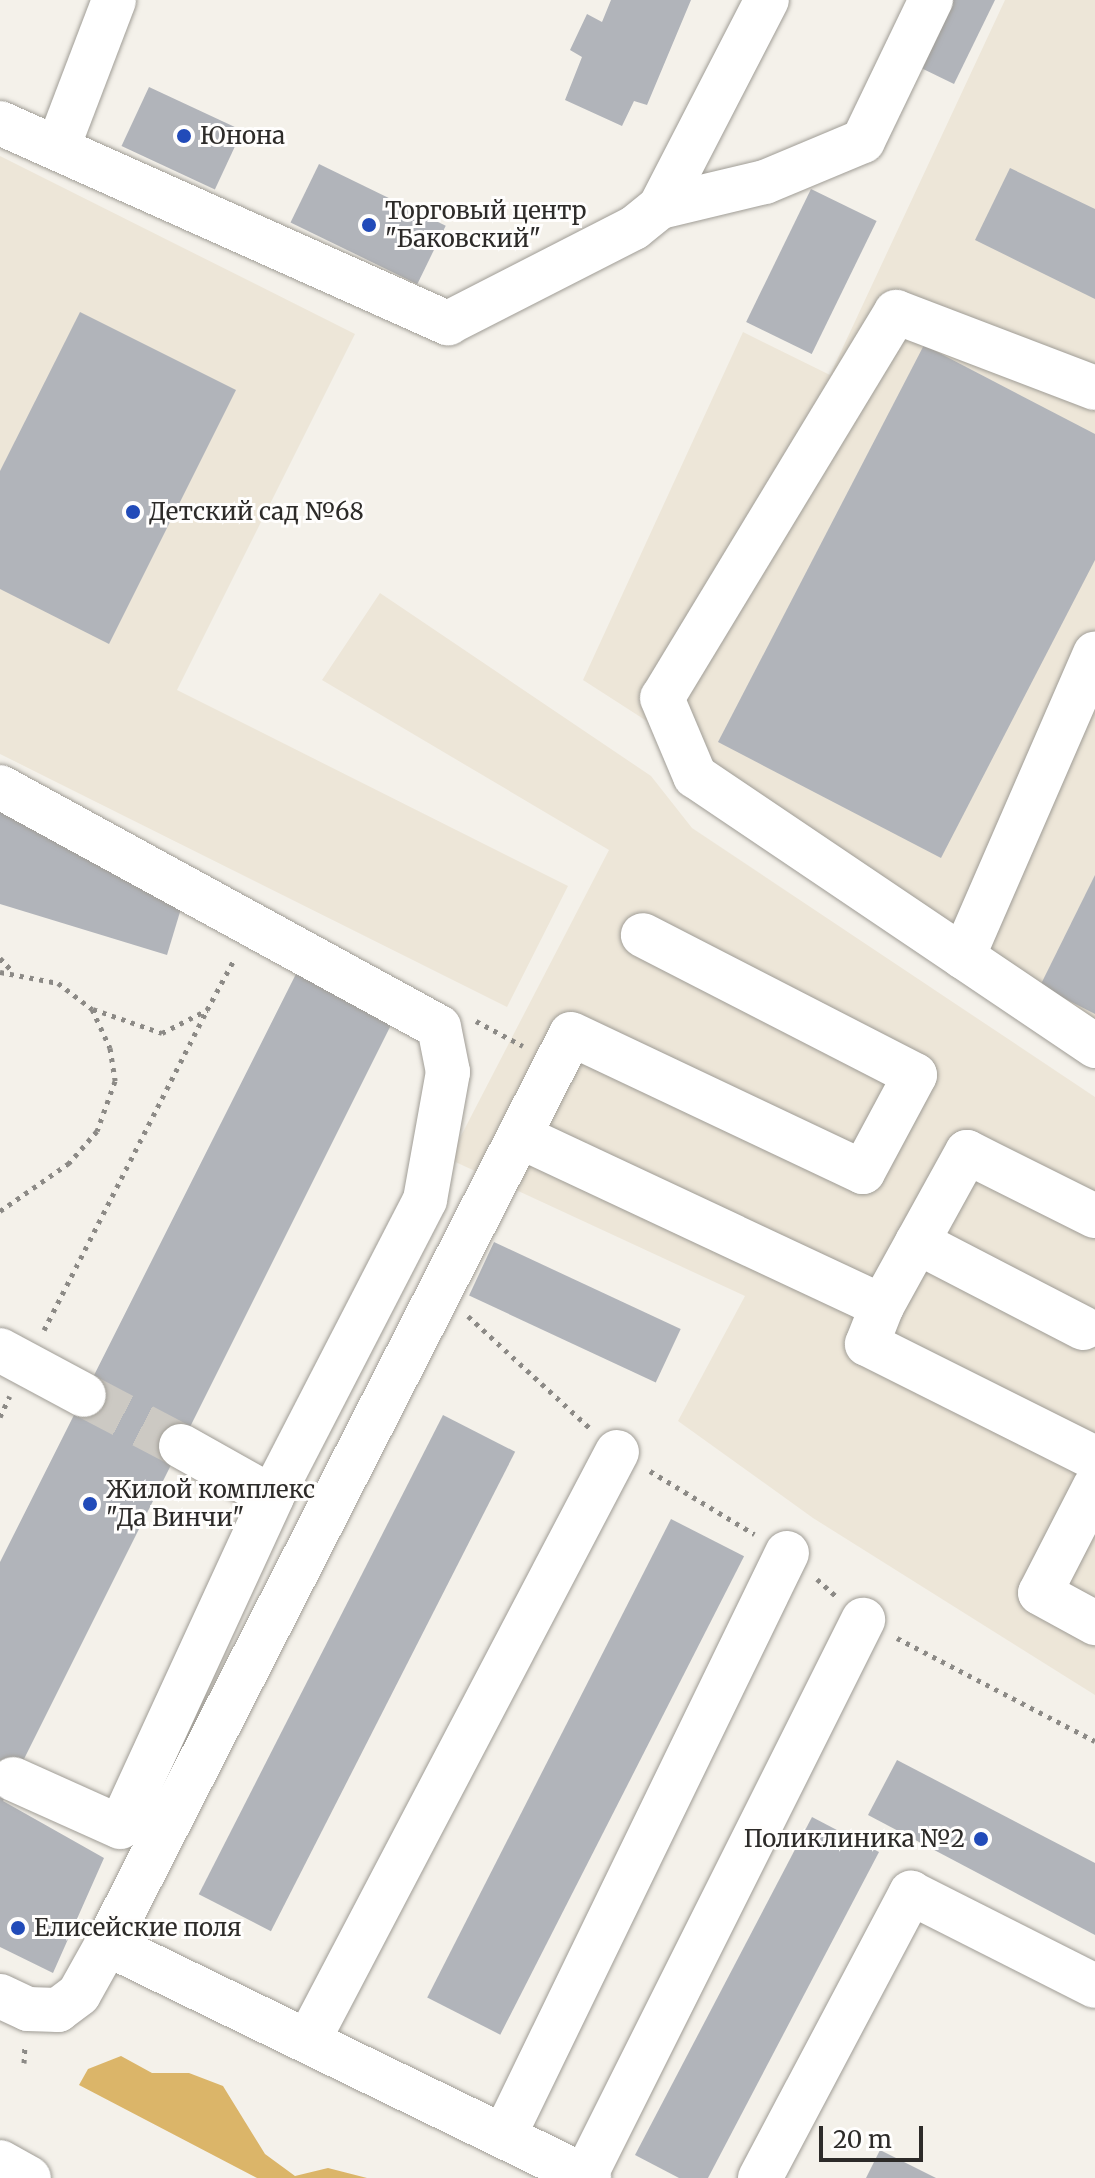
<!DOCTYPE html>
<meta charset="utf-8">
<style>
body{margin:0}
#map{position:relative;width:1095px;height:2178px;overflow:hidden;background:#f4f1ea;font-family:Merriweather,serif}
div>[style]{position:absolute}
.built>*{inset:0;background:#ede6d8}
.forest>*{inset:0;background:#dbb569}
.building>*{inset:0;background:#b1b4ba;transform-origin:0 0}
.minor-tunnel>*{height:44px;margin-top:-22px;transform-origin:0;background:repeating-linear-gradient(90deg,#ccc9c3 0 44px,transparent 0 66px)}
.path>*{height:5px;margin-top:-2.5px;transform-origin:0;background:repeating-linear-gradient(90deg,#8c8a86 0 4px,transparent 0 10px)}
.roads{filter:drop-shadow(0 0 2px #a09d96) drop-shadow(0 0 2px #a09d96)}
.minor>*{height:44px;margin:-22px;padding:0 22px;transform-origin:22px;border-radius:22px;background:#fff}
.major>*{height:44px;margin:-22px;padding:0 22px;transform-origin:22px;border-radius:22px;background:#fff}
.dots>*{width:22px;height:22px;translate:-50% -50%;box-sizing:border-box;border:4px solid #fffefd;border-radius:50%}
span{translate:-50% -50%;white-space:nowrap;text-align:center;line-height:1.15;-webkit-text-stroke:6px #fffefd;paint-order:stroke}
.poi-label{font-size:24px;color:#2d2b29}
.left{translate:0 -50%;text-align:left}
.right{translate:-100% -50%;text-align:right}
.scale{position:absolute;left:819px;top:2126px;width:104px;height:36px;box-sizing:border-box;border:4px solid #2d2b29;border-top:0;padding-left:10px;font-size:24px;line-height:28px;white-space:nowrap;color:#2d2b29;-webkit-text-stroke:6px #fffefd;paint-order:stroke}
</style>
<div id="map">
<div class="built">
<div style="clip-path:polygon(1005px 0,1095px 0,1095px 1050px,670px 736px,583px 680px,743px 332px,830px 375px)"></div>
<div style="clip-path:polygon(0 156px,355px 334px,177px 690px,568px 886px,507px 1007px,0 754px)"></div>
<div style="clip-path:polygon(380px 593px,651px 776px,692px 828px,1095px 1097px,1095px 1695px,813px 1518px,678px 1421px,745px 1296px,449px 1159px,609px 850px,322px 680px)"></div>
</div>
<div class="forest">
<div style="clip-path:polygon(121px 2056px,152px 2073px,189px 2073px,223px 2086px,265px 2154px,295px 2176px,328px 2168px,367px 2178px,257px 2178px,79px 2085px,88px 2069px)"></div>
</div>
<div class="building">
<div style="clip-path:polygon(611px 0,691px 0,647px 105px,634px 101px,622px 126px,565px 100px,582px 57px,570px 50px,587px 14px,602px 22px)"></div>
<div style="clip-path:polygon(952px 0,995px 0,954px 84px,919px 67px)"></div>
<div style="left:149px;top:87px;width:103px;height:65px;rotate:25deg"></div>
<div style="left:319px;top:164px;width:141px;height:65px;rotate:26deg"></div>
<div style="clip-path:polygon(1010px 168px,1095px 209px,1095px 299px,975px 240px)"></div>
<div style="left:811px;top:189px;width:73px;height:148px;rotate:26deg"></div>
<div style="clip-path:polygon(80px 312px,236px 390px,109px 644px,0 589px,0 471px)"></div>
<div style="clip-path:polygon(924px 345px,1095px 434px,1095px 560px,941px 858px,718px 742px)"></div>
<div style="clip-path:polygon(0 787px,186px 892px,167px 955px,0 904px)"></div>
<div style="clip-path:polygon(1095px 875px,1095px 1014px,1040px 986px)"></div>
<div style="clip-path:polygon(301px 964px,399px 1009px,3px 1801px,104px 1858px,53px 1973px,0 1947px,0 1562px)"></div>
<div style="left:494px;top:1242px;width:206px;height:59px;rotate:25deg"></div>
<div style="left:443px;top:1415px;width:81px;height:538px;rotate:27deg"></div>
<div style="left:671px;top:1519px;width:82px;height:537px;rotate:27deg"></div>
<div style="clip-path:polygon(897px 1760px,1095px 1863px,1095px 1935px,868px 1815px)"></div>
<div style="clip-path:polygon(812px 1817px,879px 1852px,708px 2178px,679px 2178px,635px 2155px)"></div>
<div style="clip-path:polygon(880px 2150px,936px 2178px,866px 2178px)"></div>
</div>
<div class="minor-tunnel">
<div style="left:84px;top:1395px;width:110px;rotate:27.7deg"></div>
</div>
<div class="path">
<div style="left:0;top:958px;width:16px;rotate:47deg"></div>
<div style="left:0;top:972px;width:59px;rotate:10.7deg"></div>
<div style="left:58px;top:983px;width:43px;rotate:37.4deg"></div>
<div style="left:92px;top:1009px;width:43px;rotate:65.2deg"></div>
<div style="left:110px;top:1048px;width:33px;rotate:81deg"></div>
<div style="left:115px;top:1081px;width:53px;rotate:109.8deg"></div>
<div style="left:97px;top:1131px;width:43px;rotate:131.2deg"></div>
<div style="left:69px;top:1163px;width:84px;rotate:145.2deg"></div>
<div style="left:93px;top:1009px;width:73px;rotate:19.2deg"></div>
<div style="left:162px;top:1033px;width:51px;rotate:-27.1deg"></div>
<div style="left:207px;top:1010px;width:59px;rotate:-61.7deg"></div>
<div style="left:476px;top:1021px;width:53px;rotate:28deg"></div>
<div style="left:468px;top:1316px;width:166px;rotate:42.6deg"></div>
<div style="left:44px;top:1330px;width:359px;rotate:-63deg"></div>
<div style="left:0;top:1417px;width:23px;rotate:-65deg"></div>
<div style="left:650px;top:1471px;width:122px;rotate:31.2deg"></div>
<div style="left:817px;top:1579px;width:27px;rotate:42deg"></div>
<div style="left:897px;top:1638px;width:223px;rotate:27.5deg"></div>
<div style="left:24px;top:2063px;width:17px;rotate:-87deg"></div>
</div>
<div class="roads">
<div class="minor">
<div style="left:0;top:123px;width:491px;rotate:24.1deg"></div>
<div style="left:448px;top:323px;width:209px;rotate:-27.1deg"></div>
<div style="left:634px;top:228px;width:33px;rotate:-39deg"></div>
<div style="left:660px;top:207px;width:233px;rotate:-62.7deg"></div>
<div style="left:58px;top:147px;width:157px;rotate:-69.1deg"></div>
<div style="left:660px;top:207px;width:108px;rotate:-13.4deg"></div>
<div style="left:765px;top:182px;width:106px;rotate:-22.7deg"></div>
<div style="left:863px;top:141px;width:157px;rotate:-64.3deg"></div>
<div style="left:1095px;top:388px;width:213px;rotate:-159.1deg"></div>
<div style="left:896px;top:312px;width:451px;rotate:121.2deg"></div>
<div style="left:662px;top:698px;width:85px;rotate:67.1deg"></div>
<div style="left:695px;top:776px;width:483px;rotate:34deg"></div>
<div style="left:0;top:787px;width:500px;rotate:28.67deg"></div>
<div style="left:439px;top:1027px;width:46px;rotate:78.7deg"></div>
<div style="left:448px;top:1072px;width:130px;rotate:100.2deg"></div>
<div style="left:425px;top:1200px;width:334px;rotate:117.3deg"></div>
<div style="left:272px;top:1497px;width:363px;rotate:114.7deg"></div>
<div style="left:120px;top:1827px;width:117px;rotate:-155.8deg"></div>
<div style="left:963px;top:957px;width:331px;rotate:-66.5deg"></div>
<div style="left:519px;top:1136px;width:401px;rotate:25.1deg"></div>
<div style="left:882px;top:1306px;width:176px;rotate:-61.1deg"></div>
<div style="left:967px;top:1152px;width:143px;rotate:26.6deg"></div>
<div style="left:917px;top:1242px;width:187px;rotate:27.4deg"></div>
<div style="left:882px;top:1306px;width:41px;rotate:111.5deg"></div>
<div style="left:867px;top:1344px;width:255px;rotate:26.6deg"></div>
<div style="left:0;top:1350px;width:95px;rotate:28.2deg"></div>
<div style="left:181px;top:1446px;width:104px;rotate:29.3deg"></div>
<div style="left:1095px;top:1486px;width:120px;rotate:117.2deg"></div>
<div style="left:1040px;top:1593px;width:63px;rotate:28.6deg"></div>
<div style="left:107px;top:1944px;width:1021px;rotate:-62.98deg"></div>
<div style="left:571px;top:1034px;width:323px;rotate:25.3deg"></div>
<div style="left:863px;top:1172px;width:110px;rotate:-61.8deg"></div>
<div style="left:915px;top:1075px;width:306px;rotate:-152.8deg"></div>
<div style="left:0;top:1996px;width:31px;rotate:25deg"></div>
<div style="left:28px;top:2009px;width:30px;rotate:2deg"></div>
<div style="left:58px;top:2010px;width:26px;rotate:-37deg"></div>
<div style="left:79px;top:1994px;width:57px;rotate:-60.8deg"></div>
<div style="left:107px;top:1944px;width:536px;rotate:25.9deg"></div>
<div style="left:308px;top:2041px;width:665px;rotate:-62.32deg"></div>
<div style="left:504px;top:2136px;width:648px;rotate:-64.11deg"></div>
<div style="left:585px;top:2176px;width:622px;rotate:-63.43deg"></div>
<div style="left:760px;top:2178px;width:323px;rotate:-62.1deg"></div>
<div style="left:911px;top:1893px;width:206px;rotate:26.8deg"></div>
</div>
<div class="major">
<div style="left:0;top:2162px;width:33px;rotate:29deg"></div>
</div>
</div>
<div class="dots">
<div style="left:184px;top:136px;background:#224bb9"></div>
<div style="left:369px;top:225px;background:#224bb9"></div>
<div style="left:133px;top:512px;background:#224bb9"></div>
<div style="left:90px;top:1504px;background:#224bb9"></div>
<div style="left:981px;top:1839px;background:#224bb9"></div>
<div style="left:18px;top:1928px;background:#224bb9"></div>
</div>
<div class="poi-label">
<span class="left" style="left:200px;top:136px">Юнона</span>
<span class="left" style="left:385px;top:225px">Торговый центр<br>"Баковский"</span>
<span class="left" style="left:149px;top:512px">Детский сад №68</span>
<span class="left" style="left:106px;top:1504px">Жилой комплекс<br>"Да Винчи"</span>
<span class="right" style="left:965px;top:1839px">Поликлиника №2</span>
<span class="left" style="left:34px;top:1928px">Елисейские поля</span>
</div>
<div class="scale">20 m</div>
</div>
